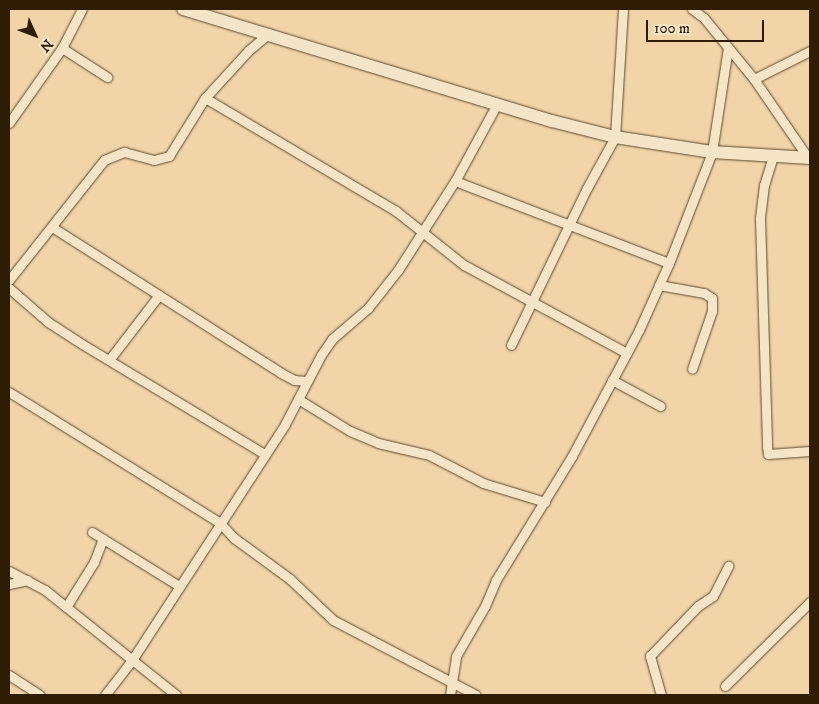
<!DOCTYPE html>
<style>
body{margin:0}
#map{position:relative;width:819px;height:704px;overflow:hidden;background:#f1d5a9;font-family:"IM FELL DW Pica",serif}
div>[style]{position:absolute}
.roads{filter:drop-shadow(0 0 1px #5f4a2d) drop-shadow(0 0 1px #5f4a2d)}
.minor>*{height:9px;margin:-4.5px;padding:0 4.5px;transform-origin:4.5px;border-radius:4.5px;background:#f6e4c7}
.secondary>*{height:12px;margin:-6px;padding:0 6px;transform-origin:6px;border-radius:6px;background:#f6e4c7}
span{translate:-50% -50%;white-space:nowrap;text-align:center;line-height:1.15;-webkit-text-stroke:4px #f6e4c7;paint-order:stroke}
.frame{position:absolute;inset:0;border:10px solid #2e1c04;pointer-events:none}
.north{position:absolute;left:10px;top:10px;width:50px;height:50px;-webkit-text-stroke:4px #f6e4c7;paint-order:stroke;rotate:133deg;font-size:14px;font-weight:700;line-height:20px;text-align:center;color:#2e1c04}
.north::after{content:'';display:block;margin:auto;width:18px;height:22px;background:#2e1c04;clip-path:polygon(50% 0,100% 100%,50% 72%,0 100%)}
.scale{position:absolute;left:646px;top:20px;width:118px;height:22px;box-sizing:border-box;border:2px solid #2e1c04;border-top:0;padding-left:6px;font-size:15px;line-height:18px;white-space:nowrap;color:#2e1c04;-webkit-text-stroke:4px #f6e4c7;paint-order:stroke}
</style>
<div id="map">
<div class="roads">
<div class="minor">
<div style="left:692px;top:9px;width:15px;rotate:37deg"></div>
<div style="left:704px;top:18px;width:79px;rotate:50.7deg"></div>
<div style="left:754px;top:79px;width:96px;rotate:55.6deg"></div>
<div style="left:62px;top:48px;width:54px;rotate:32.8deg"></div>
<div style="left:754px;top:79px;width:63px;rotate:-26.6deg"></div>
<div style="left:205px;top:98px;width:222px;rotate:30.6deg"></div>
<div style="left:396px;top:211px;width:87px;rotate:38.5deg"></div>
<div style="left:464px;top:265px;width:185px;rotate:28.4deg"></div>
<div style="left:9px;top:123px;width:92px;rotate:-54.8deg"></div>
<div style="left:62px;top:48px;width:44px;rotate:-62.9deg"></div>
<div style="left:773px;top:156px;width:30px;rotate:107deg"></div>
<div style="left:764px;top:185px;width:34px;rotate:97deg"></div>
<div style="left:760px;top:219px;width:227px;rotate:88.2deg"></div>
<div style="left:767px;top:446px;width:8px;rotate:83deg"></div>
<div style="left:768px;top:454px;width:42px;rotate:-4.1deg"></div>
<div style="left:455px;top:181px;width:229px;rotate:21deg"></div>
<div style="left:52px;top:227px;width:272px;rotate:32.5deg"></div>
<div style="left:281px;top:373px;width:15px;rotate:28deg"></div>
<div style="left:294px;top:380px;width:13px;rotate:4deg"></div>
<div style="left:9px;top:280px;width:153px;rotate:-51.6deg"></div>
<div style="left:104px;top:160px;width:22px;rotate:-22deg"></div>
<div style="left:124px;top:152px;width:31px;rotate:15deg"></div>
<div style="left:154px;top:160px;width:16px;rotate:-15deg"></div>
<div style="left:169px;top:156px;width:68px;rotate:-58.2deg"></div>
<div style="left:205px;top:98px;width:65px;rotate:-47.5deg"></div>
<div style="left:249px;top:50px;width:26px;rotate:-40deg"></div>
<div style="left:659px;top:285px;width:46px;rotate:10.1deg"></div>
<div style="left:704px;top:293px;width:9px;rotate:32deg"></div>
<div style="left:712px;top:298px;width:13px;rotate:90deg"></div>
<div style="left:712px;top:311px;width:61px;rotate:109deg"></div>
<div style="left:9px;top:288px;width:52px;rotate:41.1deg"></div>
<div style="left:48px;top:322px;width:40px;rotate:32.9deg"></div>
<div style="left:82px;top:344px;width:213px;rotate:31.1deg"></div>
<div style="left:511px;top:345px;width:174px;rotate:-64.2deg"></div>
<div style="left:587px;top:188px;width:58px;rotate:-61.2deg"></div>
<div style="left:615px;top:137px;width:128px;rotate:-86.4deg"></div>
<div style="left:109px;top:360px;width:82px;rotate:-52.4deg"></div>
<div style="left:612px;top:380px;width:55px;rotate:28.4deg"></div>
<div style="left:9px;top:392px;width:248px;rotate:31.8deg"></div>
<div style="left:220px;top:523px;width:21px;rotate:47deg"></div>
<div style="left:234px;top:538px;width:69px;rotate:36.2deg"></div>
<div style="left:290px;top:579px;width:59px;rotate:43.6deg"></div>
<div style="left:333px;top:620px;width:161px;rotate:27.7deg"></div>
<div style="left:298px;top:399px;width:61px;rotate:31.6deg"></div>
<div style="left:350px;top:431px;width:30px;rotate:23deg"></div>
<div style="left:378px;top:443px;width:52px;rotate:13.2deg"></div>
<div style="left:429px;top:455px;width:61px;rotate:27.4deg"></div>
<div style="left:483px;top:483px;width:65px;rotate:17deg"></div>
<div style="left:92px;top:532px;width:102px;rotate:31.8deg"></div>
<div style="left:9px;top:571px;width:41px;rotate:27.8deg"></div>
<div style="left:45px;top:590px;width:168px;rotate:38.7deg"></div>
<div style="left:9px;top:584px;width:19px;rotate:-12deg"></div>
<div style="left:66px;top:607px;width:53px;rotate:-58.1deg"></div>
<div style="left:94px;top:562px;width:25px;rotate:-69deg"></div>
<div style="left:9px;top:675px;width:37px;rotate:33deg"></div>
<div style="left:725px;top:686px;width:120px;rotate:-44.7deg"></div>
<div style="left:105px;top:695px;width:44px;rotate:-52.4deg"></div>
<div style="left:132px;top:660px;width:281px;rotate:-57deg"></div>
<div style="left:285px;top:424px;width:78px;rotate:-62.4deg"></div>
<div style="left:321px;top:355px;width:19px;rotate:-55deg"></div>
<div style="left:332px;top:339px;width:48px;rotate:-40.7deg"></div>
<div style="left:368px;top:308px;width:48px;rotate:-51.7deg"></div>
<div style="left:398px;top:270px;width:106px;rotate:-57.4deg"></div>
<div style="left:455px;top:181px;width:88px;rotate:-61.4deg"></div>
<div style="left:450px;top:695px;width:39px;rotate:-81deg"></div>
<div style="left:456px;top:656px;width:58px;rotate:-59.9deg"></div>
<div style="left:485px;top:606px;width:28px;rotate:-67deg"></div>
<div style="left:496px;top:580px;width:145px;rotate:-58.5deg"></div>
<div style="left:572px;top:456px;width:143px;rotate:-62deg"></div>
<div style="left:639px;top:330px;width:73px;rotate:-65.9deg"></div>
<div style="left:669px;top:263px;width:119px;rotate:-68.8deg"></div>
<div style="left:712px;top:152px;width:105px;rotate:-81.3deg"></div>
<div style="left:661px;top:695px;width:41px;rotate:-105.8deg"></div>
<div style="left:650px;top:656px;width:69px;rotate:-46.2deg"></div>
<div style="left:698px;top:606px;width:18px;rotate:-34deg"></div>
<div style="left:713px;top:596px;width:34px;rotate:-63deg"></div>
</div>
<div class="secondary">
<div style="left:183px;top:9px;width:386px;rotate:16.9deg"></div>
<div style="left:552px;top:121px;width:65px;rotate:14.3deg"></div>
<div style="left:615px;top:137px;width:98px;rotate:8.8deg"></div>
<div style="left:712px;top:152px;width:98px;rotate:3.5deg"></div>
</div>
</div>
<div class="frame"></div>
<div class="north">N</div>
<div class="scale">100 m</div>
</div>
